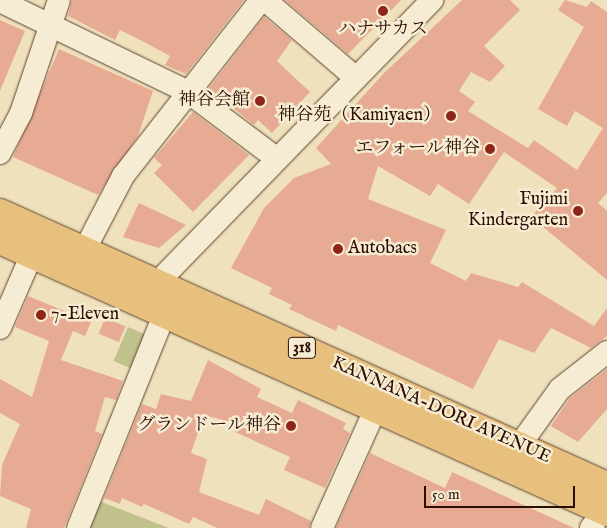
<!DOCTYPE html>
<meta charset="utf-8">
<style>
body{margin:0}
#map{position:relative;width:607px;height:528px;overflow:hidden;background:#efe1bc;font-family:"IM FELL English","Noto Serif JP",serif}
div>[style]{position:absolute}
.green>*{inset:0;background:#c1c18b;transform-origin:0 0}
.building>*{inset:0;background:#e7ab93;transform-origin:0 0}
.roads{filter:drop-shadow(0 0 1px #5e422f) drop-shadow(0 0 1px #5e422f)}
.minor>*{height:22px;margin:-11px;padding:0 11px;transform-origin:11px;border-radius:11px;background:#f5ecd3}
.major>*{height:28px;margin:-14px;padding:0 14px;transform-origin:14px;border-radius:14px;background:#e8c07e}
.dots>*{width:14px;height:14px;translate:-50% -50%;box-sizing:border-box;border:2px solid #f5ecd3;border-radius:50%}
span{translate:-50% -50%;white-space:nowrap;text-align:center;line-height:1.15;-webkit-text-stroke:5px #f5ecd3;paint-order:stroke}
.shield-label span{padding:1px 4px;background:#f5ecd3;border:1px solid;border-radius:4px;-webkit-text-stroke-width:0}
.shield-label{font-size:16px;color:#2d0d00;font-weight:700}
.poi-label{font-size:18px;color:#2d0d00}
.right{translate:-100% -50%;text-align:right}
.left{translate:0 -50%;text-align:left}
.street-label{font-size:18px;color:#2d0d00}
.scale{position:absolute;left:424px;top:486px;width:151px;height:22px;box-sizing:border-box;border:2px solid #2d0d00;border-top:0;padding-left:6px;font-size:15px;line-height:18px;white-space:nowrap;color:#2d0d00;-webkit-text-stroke:4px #f5ecd3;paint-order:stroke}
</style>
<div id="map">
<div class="green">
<div style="left:128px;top:327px;width:21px;height:37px;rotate:23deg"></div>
<div style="clip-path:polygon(99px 501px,169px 528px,85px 528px)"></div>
</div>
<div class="building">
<div style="clip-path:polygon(72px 0,244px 0,186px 74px,165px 65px,170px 56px,142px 41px,120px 30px,115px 40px,68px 16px)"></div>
<div style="clip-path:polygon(285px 0,401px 0,348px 54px)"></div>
<div style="clip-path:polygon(462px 0,510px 0,520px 10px,484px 46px,505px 66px,490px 82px,471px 72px,459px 91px,475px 102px,468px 111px,528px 148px,534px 140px,577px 170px,603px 128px,575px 111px,567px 126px,538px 109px,584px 27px,558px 10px,565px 0,587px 7px,591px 1px,607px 12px,607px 193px,598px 203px,607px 211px,607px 280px,531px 217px,557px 188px,504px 152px,469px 204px,438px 184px,430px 196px,378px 166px,368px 199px,446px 230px,430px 263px,466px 281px,471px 273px,518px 287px,522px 282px,594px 326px,607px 308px,607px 336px,591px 348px,551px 328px,534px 353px,499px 339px,473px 389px,338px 325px,336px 331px,289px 309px,292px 305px,269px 294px,272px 288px,231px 268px,264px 208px,294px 178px,331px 164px,316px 148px,383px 74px)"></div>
<div style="clip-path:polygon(264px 17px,292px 40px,277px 61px,310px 92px,272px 133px,258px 120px,254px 125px,209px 88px)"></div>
<div style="clip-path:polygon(0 20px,25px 31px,0 91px)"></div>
<div style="clip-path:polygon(59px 49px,153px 91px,138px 136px,98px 195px,13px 157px)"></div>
<div style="clip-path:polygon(193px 112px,249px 155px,193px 212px,154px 173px,162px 165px,154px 158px)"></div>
<div style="clip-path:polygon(139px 203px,186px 225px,159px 248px,123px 237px)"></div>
<div style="clip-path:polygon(28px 296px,91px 322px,85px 336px,73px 331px,61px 360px,123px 381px,116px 400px,105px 397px,95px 431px,102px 434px,64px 528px,26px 528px,31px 509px,0 496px,2px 465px,20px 424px,0 413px,0 379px,32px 397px,49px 341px,15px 327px)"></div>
<div style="left:105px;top:318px;width:22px;height:17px;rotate:22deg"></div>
<div style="clip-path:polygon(208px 360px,261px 389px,257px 397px,292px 413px,298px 400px,346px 423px,343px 429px,350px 433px,325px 488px,284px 470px,290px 457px,235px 432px,238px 424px,204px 415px,191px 453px,207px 459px,199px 492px,259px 515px,266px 499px,311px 521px,309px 528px,217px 528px,193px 517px,189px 524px,144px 504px,142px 507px,122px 498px,120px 504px,104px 498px,142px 404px,156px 409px,161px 394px,191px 401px)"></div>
<div style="clip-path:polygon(607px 369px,607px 409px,578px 442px,551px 426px,570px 398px)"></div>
<div style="clip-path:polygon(370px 453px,445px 488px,452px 472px,574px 528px,336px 528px)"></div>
</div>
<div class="roads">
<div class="minor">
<div style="left:265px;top:0;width:120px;rotate:40.6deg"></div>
<div style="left:0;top:1px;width:209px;rotate:25.8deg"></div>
<div style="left:188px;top:92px;width:110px;rotate:36.9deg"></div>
<div style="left:0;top:153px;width:45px;rotate:-62.3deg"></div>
<div style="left:21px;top:113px;width:119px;rotate:-71.4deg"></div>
<div style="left:84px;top:251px;width:85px;rotate:-62.5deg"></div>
<div style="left:123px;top:176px;width:224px;rotate:-51.9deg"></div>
<div style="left:157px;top:283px;width:395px;rotate:-45.8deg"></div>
<div style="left:0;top:328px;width:81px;rotate:-66.6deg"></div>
<div style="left:519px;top:446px;width:70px;rotate:-54.3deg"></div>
<div style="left:560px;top:389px;width:60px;rotate:-38.2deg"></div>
<div style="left:78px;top:528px;width:232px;rotate:-68deg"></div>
<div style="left:322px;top:528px;width:132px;rotate:-65.8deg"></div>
<div style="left:591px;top:528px;width:5px;rotate:-53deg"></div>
</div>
<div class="major">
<div style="left:0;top:213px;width:666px;rotate:24.22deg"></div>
<div style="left:0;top:240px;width:665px;rotate:24.14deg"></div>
</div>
</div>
<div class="dots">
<div style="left:383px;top:11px;background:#8f2418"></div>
<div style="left:260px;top:101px;background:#8f2418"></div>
<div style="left:451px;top:116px;background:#8f2418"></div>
<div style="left:490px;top:149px;background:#8f2418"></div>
<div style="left:578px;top:211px;background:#8f2418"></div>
<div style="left:338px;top:249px;background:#8f2418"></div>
<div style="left:41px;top:315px;background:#8f2418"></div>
<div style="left:291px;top:426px;background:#8f2418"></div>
</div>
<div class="shield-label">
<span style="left:302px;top:348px">318</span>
</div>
<div class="poi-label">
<span style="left:383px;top:30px">ハナサカス</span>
<span class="right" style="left:250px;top:101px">神谷会館</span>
<span class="right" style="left:441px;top:116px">神谷苑（Kamiyaen）</span>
<span class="right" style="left:480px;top:149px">エフォール神谷</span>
<span class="right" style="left:568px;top:211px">Fujimi<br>Kindergarten</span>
<span class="left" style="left:348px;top:249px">Autobacs</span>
<span class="left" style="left:51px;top:315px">7-Eleven</span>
<span class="right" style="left:281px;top:426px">グランドール神谷</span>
</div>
<div class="street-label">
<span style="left:441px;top:411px;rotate:24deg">KANNANA-DORI AVENUE</span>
</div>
<div class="scale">50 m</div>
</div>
